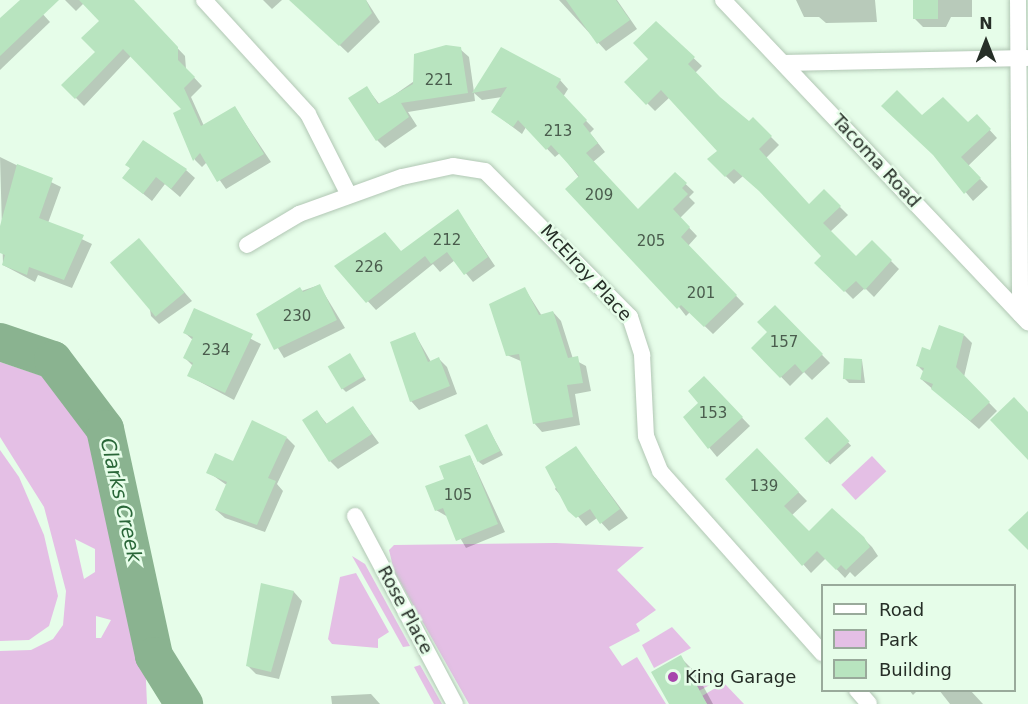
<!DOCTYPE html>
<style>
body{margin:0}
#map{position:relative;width:1028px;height:704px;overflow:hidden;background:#e6fde9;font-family:"DejaVu Sans",sans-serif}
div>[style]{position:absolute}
.green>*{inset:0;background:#e4bfe5;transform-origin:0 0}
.shadow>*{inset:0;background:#0003;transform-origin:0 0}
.river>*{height:38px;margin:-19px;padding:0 19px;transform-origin:19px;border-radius:19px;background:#8ab390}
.building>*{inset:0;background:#b8e4bf;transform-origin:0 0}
.roads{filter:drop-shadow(0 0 2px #b1c7b4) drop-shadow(0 0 2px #b1c7b4)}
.minor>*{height:16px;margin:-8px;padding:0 8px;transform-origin:8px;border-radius:8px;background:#fff}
.dots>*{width:16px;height:16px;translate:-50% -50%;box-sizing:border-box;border:3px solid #e6fde9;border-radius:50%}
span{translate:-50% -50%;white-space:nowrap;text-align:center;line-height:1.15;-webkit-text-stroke:5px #e6fde9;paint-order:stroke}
.number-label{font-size:15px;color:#4a5c4d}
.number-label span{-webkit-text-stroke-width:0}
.street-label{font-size:18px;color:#262e27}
.poi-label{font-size:18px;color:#262e27}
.left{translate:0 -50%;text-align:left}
.water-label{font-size:20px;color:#296638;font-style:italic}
.legend{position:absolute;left:821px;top:584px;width:195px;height:108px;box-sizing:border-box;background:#e6fde9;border:2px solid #99aa9b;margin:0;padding:8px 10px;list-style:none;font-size:18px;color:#262e27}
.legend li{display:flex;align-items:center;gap:12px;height:30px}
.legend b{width:30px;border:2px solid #99aa9b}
.north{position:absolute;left:956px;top:12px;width:60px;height:60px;-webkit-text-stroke:4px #e6fde9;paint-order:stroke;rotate:0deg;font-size:16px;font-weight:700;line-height:24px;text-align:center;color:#262e27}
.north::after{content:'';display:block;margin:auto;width:21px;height:27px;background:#262e27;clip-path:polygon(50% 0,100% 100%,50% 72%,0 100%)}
</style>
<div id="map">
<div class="green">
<div style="clip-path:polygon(evenodd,0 362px,48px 378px,97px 449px,145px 658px,147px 704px,0 704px,0 651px,31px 650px,53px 639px,63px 625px,66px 591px,44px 507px,0 437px,0 362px,75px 539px,95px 549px,95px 572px,84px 579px,75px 539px,0 362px,96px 616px,111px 620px,101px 638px,96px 638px,96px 616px)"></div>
<div style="clip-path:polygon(0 450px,19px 477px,44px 535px,58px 596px,49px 626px,29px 640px,0 641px)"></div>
<div style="left:872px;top:456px;width:21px;height:42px;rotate:47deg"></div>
<div style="clip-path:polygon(556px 543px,644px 547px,617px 570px,656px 610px,636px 624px,640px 631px,609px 647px,622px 666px,637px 657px,666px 704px,469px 704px,394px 571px,389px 550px,394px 545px)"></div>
<div style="clip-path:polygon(352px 556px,365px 564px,410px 646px,403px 647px)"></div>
<div style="clip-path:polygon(356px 573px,389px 632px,378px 639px,378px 648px,332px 644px,328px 639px,340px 577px)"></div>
<div style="clip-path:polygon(672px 627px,691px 648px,654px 668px,642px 645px)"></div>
<div style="clip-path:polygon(420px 665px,442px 704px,434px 704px,414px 667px)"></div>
<div style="clip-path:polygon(712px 670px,717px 681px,677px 703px,673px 694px)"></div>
<div style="clip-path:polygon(724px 683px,744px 704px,707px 704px,702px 696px)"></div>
</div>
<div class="shadow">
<div style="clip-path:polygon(22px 0,30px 0,50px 22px,0 70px,0 21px)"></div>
<div style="clip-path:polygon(65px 0,120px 0,144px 13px,185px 56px,186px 69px,202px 86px,191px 97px,204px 126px,235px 108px,271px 162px,226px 189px,207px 162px,202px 167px,195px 160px,175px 113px,183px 109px,131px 56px,84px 106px,63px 85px,97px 52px,101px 21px,84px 3px,76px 11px)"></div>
<div style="clip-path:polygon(263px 0,282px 0,272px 9px)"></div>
<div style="clip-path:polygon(292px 0,366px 0,380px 22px,348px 53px)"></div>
<div style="clip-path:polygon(559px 0,617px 0,637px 29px,606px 51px)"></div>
<div style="clip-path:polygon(796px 0,875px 0,877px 22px,826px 23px,819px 17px,804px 17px)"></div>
<div style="clip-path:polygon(915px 0,972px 0,972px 17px,951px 17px,946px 27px,923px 27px,915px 19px)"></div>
<div style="clip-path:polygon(656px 23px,702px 66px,695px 73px,721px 100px,749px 123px,753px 119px,779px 145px,766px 158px,809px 206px,824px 191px,848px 215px,830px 232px,856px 258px,872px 242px,899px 269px,874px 297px,865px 288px,853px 299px,817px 263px,823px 257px,766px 196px,743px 176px,734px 184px,709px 160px,719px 151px,670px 97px,655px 111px,626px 82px,650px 59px)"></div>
<div style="clip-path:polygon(460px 49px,469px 57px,474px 92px,502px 49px,560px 80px,568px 89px,563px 97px,594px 129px,590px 133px,605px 152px,593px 162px,638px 211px,675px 174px,694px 192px,689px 197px,695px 203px,680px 218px,697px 236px,688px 246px,744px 304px,713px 334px,690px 312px,686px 316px,560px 153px,555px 157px,526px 127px,522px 134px,493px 112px,502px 97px,482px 100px,474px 93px,475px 101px,408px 112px,417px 126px,385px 148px,377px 140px,367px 88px,380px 105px)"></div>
<div style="clip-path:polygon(977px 116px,997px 138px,968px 166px,988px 187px,973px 201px,936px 156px)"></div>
<div style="clip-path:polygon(0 157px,61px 187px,48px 223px,92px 244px,72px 288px,38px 275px,35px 282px,3px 265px)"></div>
<div style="clip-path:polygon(127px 165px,186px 170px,195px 178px,180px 197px,165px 184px,152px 201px,124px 178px,131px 169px)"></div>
<div style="clip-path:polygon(458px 211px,495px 266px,473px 282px,455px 260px,440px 272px,433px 264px,376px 310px,336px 267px,402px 253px)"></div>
<div style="clip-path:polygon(139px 240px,192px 301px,159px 324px,151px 316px)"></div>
<div style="clip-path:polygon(319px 285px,345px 328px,284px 358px,258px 315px,287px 296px)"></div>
<div style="clip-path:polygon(525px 289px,542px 316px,553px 312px,561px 321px,573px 359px,586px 366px,591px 391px,575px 394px,580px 425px,542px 432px,534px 423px,523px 362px,507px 355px)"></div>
<div style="clip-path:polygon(775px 307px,830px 363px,812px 380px,804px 372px,790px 386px,753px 348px,769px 332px)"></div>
<div style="clip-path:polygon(195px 310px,261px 344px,234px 400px,189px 376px,193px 366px,185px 358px,193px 340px,185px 333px)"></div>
<div style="clip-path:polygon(415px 334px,431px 362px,439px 359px,447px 367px,457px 394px,419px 410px,411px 401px)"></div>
<div style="clip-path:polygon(964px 335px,972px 343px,964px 377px,997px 411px,979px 429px,921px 379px,924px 372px,917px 365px)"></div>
<div style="clip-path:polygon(350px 355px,366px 380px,346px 392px,342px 388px)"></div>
<div style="clip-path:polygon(862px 360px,865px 383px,849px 383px,845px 379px)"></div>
<div style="clip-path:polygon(704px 378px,750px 426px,717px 457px,685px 418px,700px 403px)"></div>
<div style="clip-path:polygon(353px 408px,379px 443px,338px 469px,330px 461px,317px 412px,327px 424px)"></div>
<div style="left:827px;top:419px;width:36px;height:28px;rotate:48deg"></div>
<div style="clip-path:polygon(487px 426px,503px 455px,483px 465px,479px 462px)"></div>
<div style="clip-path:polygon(287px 438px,295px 446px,277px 484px,283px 491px,265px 532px,225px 518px,216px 510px,228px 486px,208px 472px)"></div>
<div style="clip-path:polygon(576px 448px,628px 518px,609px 531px,597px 518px,586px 526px,555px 489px)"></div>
<div style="clip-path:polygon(757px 450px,807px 501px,791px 516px,809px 533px,863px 538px,872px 547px,878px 556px,855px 577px,850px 572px,845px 578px,826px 558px,811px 573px,803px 564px)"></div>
<div style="clip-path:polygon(470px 456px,505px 532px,466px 548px,448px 517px,436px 510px,446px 479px)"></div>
<div style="clip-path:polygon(263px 585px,294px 592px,302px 601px,279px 679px,256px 674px,247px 665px)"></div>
<div style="clip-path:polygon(680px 657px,696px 673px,713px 704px,670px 704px)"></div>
<div style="clip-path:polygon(909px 690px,918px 690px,913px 695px)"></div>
<div style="clip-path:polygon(939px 690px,970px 690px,983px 704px,950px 704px)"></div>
<div style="clip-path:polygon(371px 694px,380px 704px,332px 704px,331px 696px)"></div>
</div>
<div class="river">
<div style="left:0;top:342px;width:56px;rotate:18.8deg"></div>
<div style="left:53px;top:360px;width:86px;rotate:53deg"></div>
<div style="left:105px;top:429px;width:232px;rotate:77.8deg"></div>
<div style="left:154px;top:656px;width:57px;rotate:58deg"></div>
</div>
<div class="building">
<div style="clip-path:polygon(20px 0,59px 0,0 56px,0 18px)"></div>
<div style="clip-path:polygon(79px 0,134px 0,178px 47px,178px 60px,195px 77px,184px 88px,201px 126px,235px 106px,264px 154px,217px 182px,200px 153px,193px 161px,173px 113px,181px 109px,123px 49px,75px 99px,61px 85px,95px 52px,81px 38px,99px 21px)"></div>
<div style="clip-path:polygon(289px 0,366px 0,372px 13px,339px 46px)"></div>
<div style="clip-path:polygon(566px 0,616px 0,630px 20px,597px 44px)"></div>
<div style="left:913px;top:0;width:25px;height:19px"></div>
<div style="clip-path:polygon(656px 21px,695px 57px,688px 64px,720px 97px,749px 121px,753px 117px,772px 136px,759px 149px,809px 204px,824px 189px,841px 206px,823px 223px,856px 256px,872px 240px,892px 260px,865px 290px,856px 281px,844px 292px,814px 263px,821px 256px,759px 191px,734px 169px,725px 177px,707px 159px,717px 151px,661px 90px,646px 105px,624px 82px,648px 59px,633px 43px)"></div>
<div style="clip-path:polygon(446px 45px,461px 47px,468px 93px,401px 103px,409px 117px,376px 141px,348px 98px,367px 86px,378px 104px,413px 84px,414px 54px)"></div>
<div style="clip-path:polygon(501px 47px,561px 79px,556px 87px,587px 120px,583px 124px,598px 143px,586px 153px,638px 209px,675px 172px,687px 183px,682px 188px,688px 194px,673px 209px,690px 227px,681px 237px,737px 295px,704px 327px,681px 305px,677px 309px,565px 189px,579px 176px,551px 145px,546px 150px,518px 120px,513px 127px,491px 112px,507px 87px,472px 93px)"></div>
<div style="clip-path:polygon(897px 90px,922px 115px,943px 97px,968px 122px,977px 114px,991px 129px,961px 157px,981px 178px,964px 194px,933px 155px,881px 106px)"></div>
<div style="clip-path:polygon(143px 140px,187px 169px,171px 189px,156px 177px,143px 194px,122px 178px,130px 168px,125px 165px)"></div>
<div style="clip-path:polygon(17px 164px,53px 178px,39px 218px,84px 235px,64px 280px,29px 267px,27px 275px,2px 265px,5px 255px,0 253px,0 226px)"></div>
<div style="clip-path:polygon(458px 209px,488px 257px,464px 275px,447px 252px,431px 264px,425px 256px,366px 303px,334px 266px,385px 232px,401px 251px)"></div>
<div style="left:139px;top:238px;width:71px;height:38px;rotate:50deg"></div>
<div style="clip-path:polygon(320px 284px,337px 320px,274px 350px,256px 314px,300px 287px,303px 292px)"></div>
<div style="clip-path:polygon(525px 287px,539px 315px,553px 311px,568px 358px,578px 356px,583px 383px,567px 385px,573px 417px,533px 424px,519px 354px,506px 356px,489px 304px)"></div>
<div style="clip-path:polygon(775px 305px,823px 354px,803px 373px,795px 364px,780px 378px,751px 348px,767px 332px,757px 322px)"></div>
<div style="clip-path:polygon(194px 308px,253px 334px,225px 393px,187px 376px,193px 363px,183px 358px,193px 337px,183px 333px)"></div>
<div style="clip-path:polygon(939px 325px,964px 334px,956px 367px,990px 402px,970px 421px,931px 389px,933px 384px,920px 379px,924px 368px,916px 366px,922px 347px,930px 350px)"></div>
<div style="clip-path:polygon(415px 332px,428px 362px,439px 357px,450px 386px,410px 402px,390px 342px)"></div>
<div style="left:350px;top:353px;width:27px;height:26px;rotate:59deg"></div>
<div style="left:844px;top:358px;width:18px;height:21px;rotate:3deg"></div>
<div style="clip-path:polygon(704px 376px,743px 417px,708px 449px,683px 417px,698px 403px,688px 391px)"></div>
<div style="clip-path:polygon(1014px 397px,1028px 412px,1028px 460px,990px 420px)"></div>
<div style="clip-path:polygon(353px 406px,372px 434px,329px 462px,302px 420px,317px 410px,326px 424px)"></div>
<div style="left:827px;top:417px;width:33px;height:31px;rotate:47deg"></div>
<div style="clip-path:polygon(252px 420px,287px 437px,268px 478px,276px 481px,257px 525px,215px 510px,227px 482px,206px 473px,215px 453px,233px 461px)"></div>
<div style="left:487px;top:424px;width:30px;height:25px;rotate:64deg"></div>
<div style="clip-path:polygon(576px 446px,620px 509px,600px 524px,590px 509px,576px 518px,568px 511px,545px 467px)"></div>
<div style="clip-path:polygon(757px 448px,799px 492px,784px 506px,809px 531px,832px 508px,864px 537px,870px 547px,846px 570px,841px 565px,836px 570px,817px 551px,802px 566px,725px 479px)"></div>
<div style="clip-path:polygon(470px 455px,498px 524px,456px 541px,443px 508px,435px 511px,425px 486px,444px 479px,439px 466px)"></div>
<div style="clip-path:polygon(1028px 511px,1028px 550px,1008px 530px)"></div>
<div style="clip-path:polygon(261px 583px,294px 591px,271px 672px,246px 666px)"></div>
<div style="clip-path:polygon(681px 655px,695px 682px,707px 704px,669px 704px,651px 672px)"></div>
</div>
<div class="roads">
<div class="minor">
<div style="left:204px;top:0;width:154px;rotate:47.6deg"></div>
<div style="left:308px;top:114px;width:91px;rotate:63.2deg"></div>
<div style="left:723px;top:0;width:444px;rotate:46.6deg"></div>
<div style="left:1018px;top:0;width:314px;rotate:89.6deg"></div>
<div style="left:783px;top:63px;width:244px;rotate:-1.2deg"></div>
<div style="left:247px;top:245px;width:61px;rotate:-30.8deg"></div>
<div style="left:299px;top:214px;width:109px;rotate:-19.8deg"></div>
<div style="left:402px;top:177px;width:52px;rotate:-12.2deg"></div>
<div style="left:453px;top:166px;width:32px;rotate:9deg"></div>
<div style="left:485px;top:171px;width:206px;rotate:45.2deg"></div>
<div style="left:630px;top:317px;width:40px;rotate:72deg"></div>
<div style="left:642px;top:355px;width:81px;rotate:87.2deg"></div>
<div style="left:646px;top:436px;width:38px;rotate:68deg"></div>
<div style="left:660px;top:471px;width:244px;rotate:48.3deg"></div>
<div style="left:355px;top:516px;width:213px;rotate:62deg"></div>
<div style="left:857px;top:690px;width:18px;rotate:49deg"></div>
</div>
</div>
<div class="dots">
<div style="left:673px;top:677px;background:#a745ac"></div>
</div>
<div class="number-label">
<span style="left:439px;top:81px">221</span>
<span style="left:558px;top:132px">213</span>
<span style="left:599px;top:196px">209</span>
<span style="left:447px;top:241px">212</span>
<span style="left:651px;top:242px">205</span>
<span style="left:369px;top:268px">226</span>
<span style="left:701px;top:294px">201</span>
<span style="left:297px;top:317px">230</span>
<span style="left:784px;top:343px">157</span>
<span style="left:216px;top:351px">234</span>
<span style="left:713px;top:414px">153</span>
<span style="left:764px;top:487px">139</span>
<span style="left:458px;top:496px">105</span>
</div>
<div class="street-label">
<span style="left:876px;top:161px;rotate:47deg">Tacoma Road</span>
<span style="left:586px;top:273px;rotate:47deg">McElroy Place</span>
<span style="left:405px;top:610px;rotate:62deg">Rose Place</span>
</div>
<div class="poi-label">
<span class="left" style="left:685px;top:677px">King Garage</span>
</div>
<div class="water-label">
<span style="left:121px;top:500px;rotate:77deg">Clarks Creek</span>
</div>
<ul class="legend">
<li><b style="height:8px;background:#fff"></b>Road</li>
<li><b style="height:16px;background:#e4bfe5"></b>Park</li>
<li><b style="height:16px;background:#b8e4bf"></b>Building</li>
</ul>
<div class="north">N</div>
</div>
